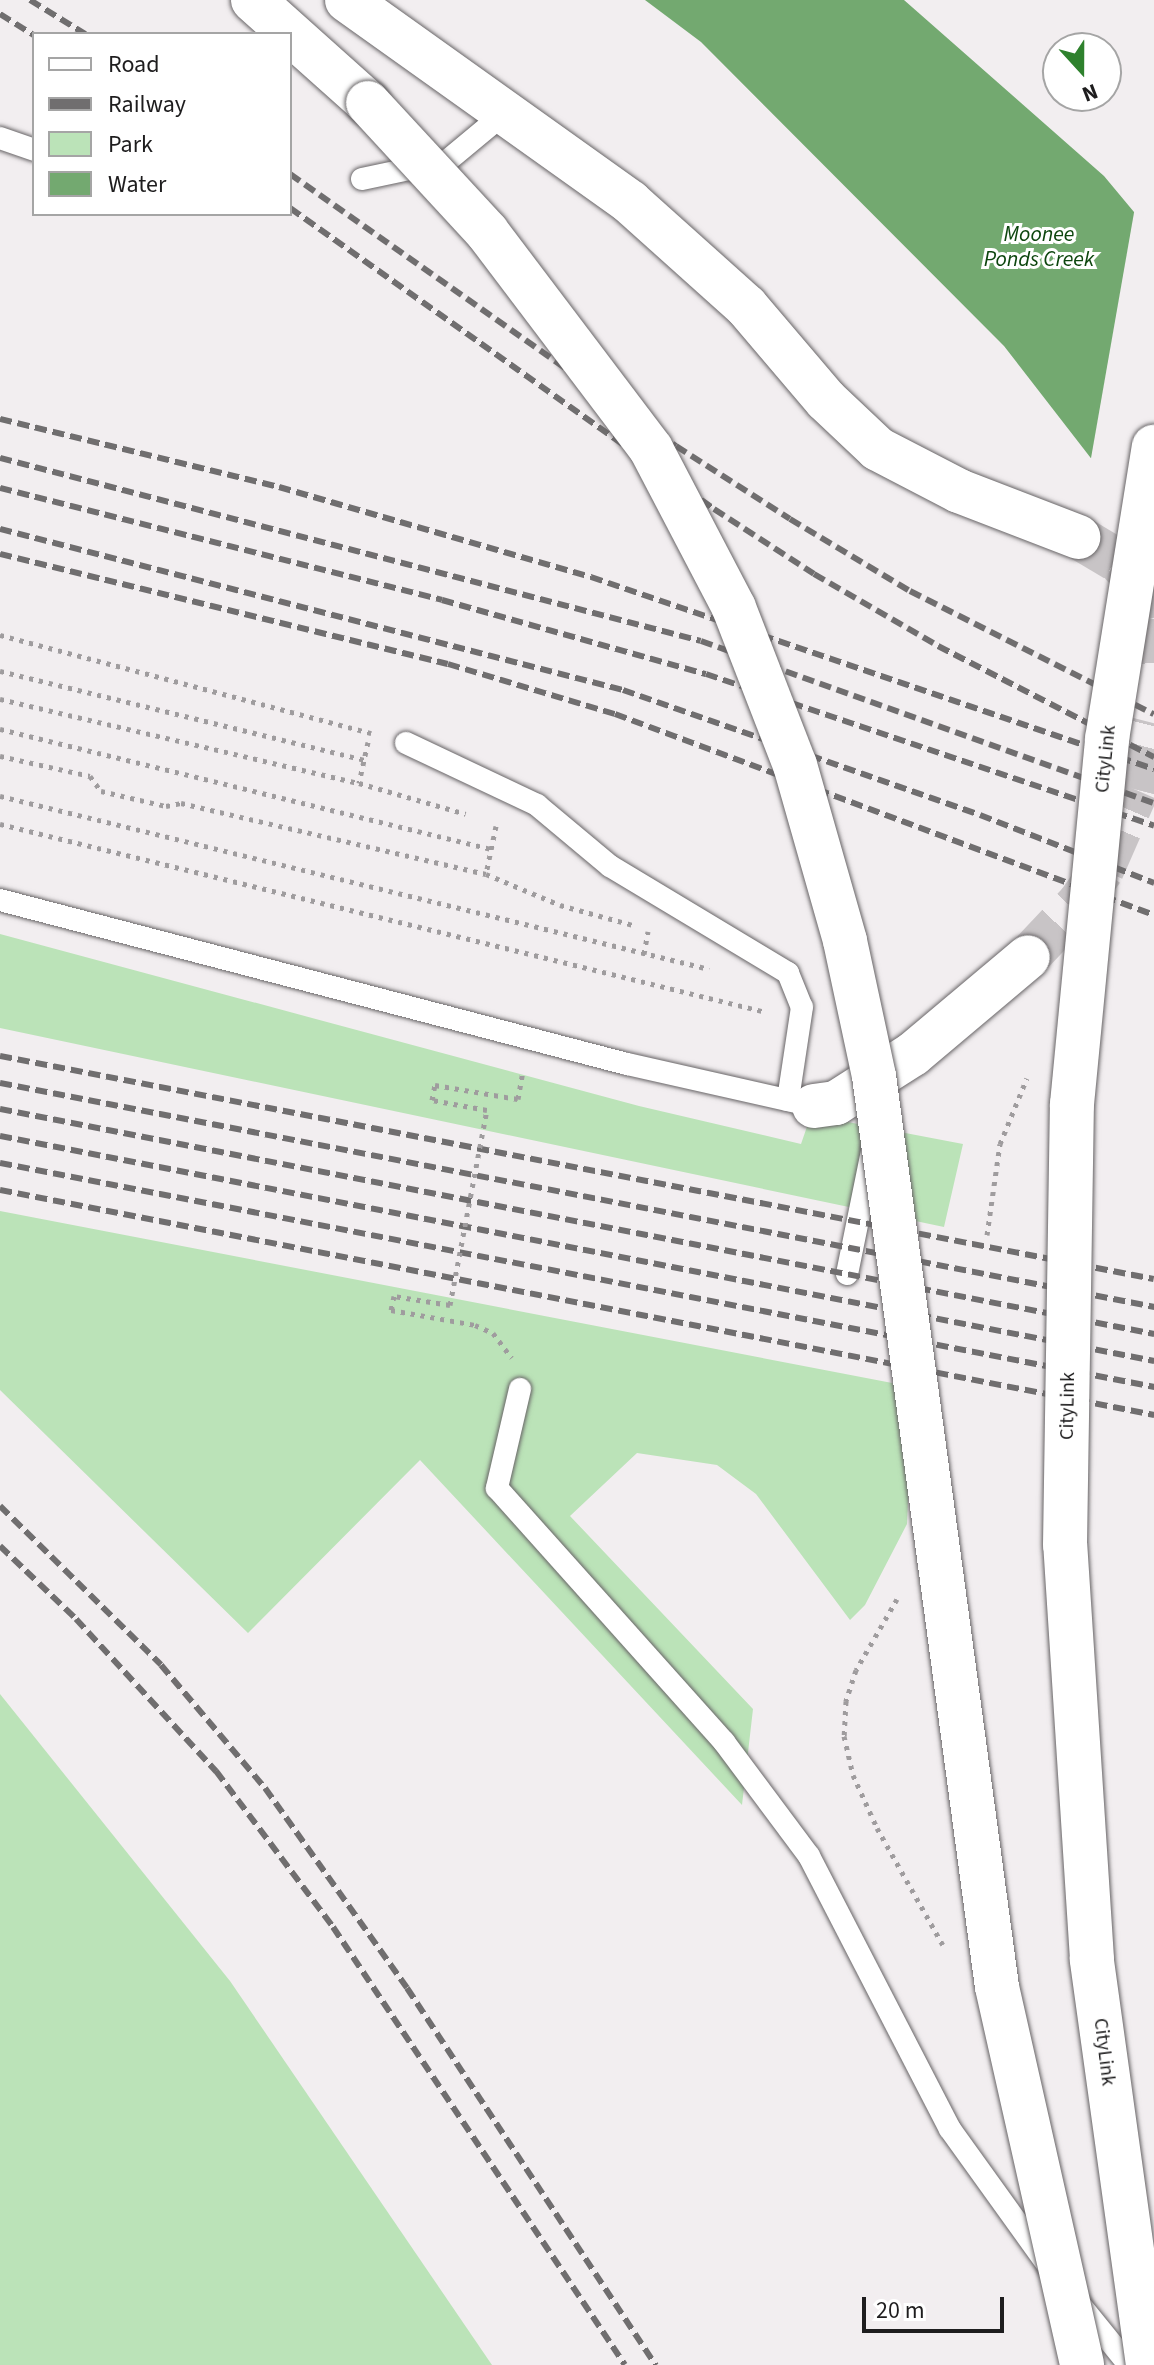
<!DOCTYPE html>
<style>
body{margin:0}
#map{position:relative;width:1154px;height:2365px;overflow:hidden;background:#f2eef0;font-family:"Source Sans 3",sans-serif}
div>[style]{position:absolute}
.green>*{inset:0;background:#bbe3b8}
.water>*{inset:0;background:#73a970}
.pier>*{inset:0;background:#f2eef0}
.street-tunnel>*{height:44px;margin-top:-22px;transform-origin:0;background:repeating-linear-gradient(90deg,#c8c4c6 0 44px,transparent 0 66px)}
.path>*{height:5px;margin-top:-2.5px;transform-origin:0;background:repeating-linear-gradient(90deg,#9f9c9e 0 4px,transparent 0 10px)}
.roads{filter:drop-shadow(0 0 2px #676466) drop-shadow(0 0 2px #676466)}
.lane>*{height:22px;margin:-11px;padding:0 11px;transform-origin:11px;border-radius:11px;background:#fff}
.street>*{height:44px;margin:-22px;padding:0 22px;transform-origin:22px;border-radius:22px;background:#fff}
.highway>*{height:44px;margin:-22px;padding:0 22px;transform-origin:22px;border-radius:22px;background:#fff}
.rail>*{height:6px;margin-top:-3px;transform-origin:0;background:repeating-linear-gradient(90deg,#706e6f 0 12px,transparent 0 18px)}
.path-bridge>*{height:5px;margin-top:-2.5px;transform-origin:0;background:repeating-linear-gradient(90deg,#9f9c9e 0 4px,transparent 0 10px)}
.bridges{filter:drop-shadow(0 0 2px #676466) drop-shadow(0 0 2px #676466)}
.highway-bridge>*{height:44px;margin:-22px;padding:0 22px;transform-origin:22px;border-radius:22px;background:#fff}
span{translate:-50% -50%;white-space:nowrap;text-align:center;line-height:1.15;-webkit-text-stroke:6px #fff;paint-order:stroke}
.street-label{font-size:20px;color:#1e1d1e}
.water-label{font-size:22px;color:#0d460e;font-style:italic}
.legend{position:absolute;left:32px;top:32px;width:260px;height:184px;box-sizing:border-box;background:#fff;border:2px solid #a5a5a5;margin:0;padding:10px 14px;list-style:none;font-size:24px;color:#1e1d1e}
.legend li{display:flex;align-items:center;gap:16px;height:40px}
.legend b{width:40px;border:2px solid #a5a5a5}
.north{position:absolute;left:1042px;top:32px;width:80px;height:80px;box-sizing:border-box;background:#fff;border:2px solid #a5a5a5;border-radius:50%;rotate:159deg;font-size:22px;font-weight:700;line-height:32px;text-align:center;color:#1e1d1e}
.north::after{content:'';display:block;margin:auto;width:28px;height:36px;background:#2e812d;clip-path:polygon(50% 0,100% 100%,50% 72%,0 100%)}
.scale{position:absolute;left:862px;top:2297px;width:142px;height:36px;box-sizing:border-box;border:4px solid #1e1d1e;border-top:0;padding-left:10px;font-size:24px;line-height:28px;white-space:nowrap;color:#1e1d1e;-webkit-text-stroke:6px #fff;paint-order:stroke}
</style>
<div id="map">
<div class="green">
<div style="clip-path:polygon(0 934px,639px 1106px,801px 1144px,811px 1115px,963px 1144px,944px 1227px,0 1028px)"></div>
<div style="clip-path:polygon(0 1211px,913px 1387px,907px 1524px,865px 1605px,850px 1620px,756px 1494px,717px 1465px,637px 1453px,570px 1516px,753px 1709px,742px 1805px,420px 1460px,248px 1633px,0 1390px)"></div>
<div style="clip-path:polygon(0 1694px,230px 1981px,492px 2365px,0 2365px)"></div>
</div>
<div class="water">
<div style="clip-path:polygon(645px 0,904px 0,1104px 176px,1154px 236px,1145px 528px,1004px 346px,701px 42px)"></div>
</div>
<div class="pier">
<div style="clip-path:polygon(1135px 207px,1154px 230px,1154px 553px,1090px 464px)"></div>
<div style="clip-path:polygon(1154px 1044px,1154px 2122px,1021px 1631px,1020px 1572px)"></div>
</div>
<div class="street-tunnel">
<div style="left:1078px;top:537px;width:49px;rotate:30.8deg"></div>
<div style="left:1120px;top:562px;width:32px;rotate:49deg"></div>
<div style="left:1141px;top:586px;width:34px;rotate:75deg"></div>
<div style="left:1150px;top:619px;width:52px;rotate:85.6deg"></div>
<div style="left:1028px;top:957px;width:74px;rotate:-46.6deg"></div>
<div style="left:1079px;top:903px;width:40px;rotate:-55.1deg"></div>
<div style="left:1102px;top:870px;width:87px;rotate:-66.4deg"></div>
<div style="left:1137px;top:790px;width:69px;rotate:-75.8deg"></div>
</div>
<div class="path">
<div style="left:0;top:635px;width:384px;rotate:14.8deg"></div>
<div style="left:0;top:671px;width:375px;rotate:13.7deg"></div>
<div style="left:0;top:699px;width:369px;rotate:13.2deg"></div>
<div style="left:0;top:729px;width:505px;rotate:13.73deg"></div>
<div style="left:368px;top:742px;width:42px;rotate:102.4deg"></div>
<div style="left:359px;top:783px;width:111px;rotate:16.2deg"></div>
<div style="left:0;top:756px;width:92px;rotate:12.5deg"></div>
<div style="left:90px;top:776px;width:19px;rotate:54deg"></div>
<div style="left:101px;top:791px;width:67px;rotate:13deg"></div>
<div style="left:166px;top:806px;width:15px;rotate:-11deg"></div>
<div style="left:181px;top:803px;width:313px;rotate:13.1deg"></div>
<div style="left:0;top:796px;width:730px;rotate:13.71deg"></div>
<div style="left:0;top:824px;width:789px;rotate:13.79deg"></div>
<div style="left:496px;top:826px;width:49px;rotate:101.8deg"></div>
<div style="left:486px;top:874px;width:80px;rotate:22.7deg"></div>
<div style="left:560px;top:905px;width:76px;rotate:15.3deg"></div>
<div style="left:644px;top:954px;width:23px;rotate:-80deg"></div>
<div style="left:487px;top:1110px;width:56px;rotate:-169.7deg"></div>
<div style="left:432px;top:1100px;width:15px;rotate:-79deg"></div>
<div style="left:435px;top:1085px;width:84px;rotate:9.6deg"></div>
<div style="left:518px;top:1099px;width:28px;rotate:-80deg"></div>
<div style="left:987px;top:1235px;width:92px;rotate:-81.9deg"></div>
<div style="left:1000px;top:1144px;width:71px;rotate:-67.8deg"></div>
<div style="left:450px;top:1305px;width:57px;rotate:-170.9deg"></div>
<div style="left:394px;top:1296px;width:14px;rotate:102deg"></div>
<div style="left:391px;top:1310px;width:85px;rotate:10.1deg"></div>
<div style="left:475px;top:1325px;width:20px;rotate:24deg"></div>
<div style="left:493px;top:1333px;width:31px;rotate:53deg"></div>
<div style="left:897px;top:1599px;width:82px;rotate:120deg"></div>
<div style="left:856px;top:1670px;width:33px;rotate:108deg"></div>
<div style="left:846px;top:1701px;width:35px;rotate:93deg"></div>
<div style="left:844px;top:1736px;width:40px;rotate:77deg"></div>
<div style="left:853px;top:1775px;width:58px;rotate:65.6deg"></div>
<div style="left:877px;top:1828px;width:134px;rotate:60.6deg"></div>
</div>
<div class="roads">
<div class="lane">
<div style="left:0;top:138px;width:36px;rotate:19deg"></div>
<div style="left:362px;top:179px;width:87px;rotate:-12deg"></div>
<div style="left:447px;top:161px;width:77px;rotate:-39.7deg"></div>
<div style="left:406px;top:743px;width:145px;rotate:25.3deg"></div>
<div style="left:537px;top:805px;width:95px;rotate:39.9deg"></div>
<div style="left:610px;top:866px;width:208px;rotate:31deg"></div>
<div style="left:788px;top:973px;width:37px;rotate:68deg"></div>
<div style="left:802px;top:1007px;width:94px;rotate:98.6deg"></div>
<div style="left:0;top:900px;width:648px;rotate:14.66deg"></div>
<div style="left:627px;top:1064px;width:192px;rotate:12.7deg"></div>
<div style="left:847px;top:1274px;width:126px;rotate:-78.5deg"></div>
<div style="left:520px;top:1389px;width:102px;rotate:103.1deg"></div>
<div style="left:497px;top:1488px;width:341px;rotate:48.2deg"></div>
<div style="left:724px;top:1742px;width:142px;rotate:53.3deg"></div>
<div style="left:809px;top:1856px;width:307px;rotate:62.7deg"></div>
<div style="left:950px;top:2129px;width:175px;rotate:54.3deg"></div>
<div style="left:1077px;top:2301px;width:82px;rotate:50.9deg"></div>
</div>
<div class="street">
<div style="left:347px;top:0;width:348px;rotate:35.5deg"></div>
<div style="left:630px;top:202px;width:156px;rotate:41.9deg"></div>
<div style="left:746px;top:306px;width:123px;rotate:49.6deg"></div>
<div style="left:826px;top:400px;width:71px;rotate:43.3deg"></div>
<div style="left:878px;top:449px;width:91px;rotate:27.4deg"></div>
<div style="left:959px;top:491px;width:128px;rotate:21.1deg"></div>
<div style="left:814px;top:1106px;width:22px;rotate:-8deg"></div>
<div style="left:836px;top:1103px;width:91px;rotate:-32.5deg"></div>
<div style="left:913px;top:1054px;width:150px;rotate:-40.1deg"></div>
</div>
<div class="highway">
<div style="left:253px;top:0;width:154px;rotate:41.8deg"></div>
</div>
</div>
<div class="rail">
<div style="left:30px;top:0;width:65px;rotate:31.7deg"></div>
<div style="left:0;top:14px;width:40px;rotate:32deg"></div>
<div style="left:290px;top:174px;width:472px;rotate:35.2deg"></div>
<div style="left:676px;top:446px;width:135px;rotate:32.6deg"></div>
<div style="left:790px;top:519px;width:140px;rotate:31deg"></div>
<div style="left:910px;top:591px;width:273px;rotate:26.8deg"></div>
<div style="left:290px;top:208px;width:520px;rotate:35.37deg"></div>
<div style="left:714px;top:509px;width:119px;rotate:33deg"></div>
<div style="left:814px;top:574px;width:143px;rotate:30.1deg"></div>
<div style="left:938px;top:646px;width:243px;rotate:27.2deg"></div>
<div style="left:0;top:419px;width:287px;rotate:13.7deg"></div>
<div style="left:279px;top:487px;width:325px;rotate:16.1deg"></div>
<div style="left:591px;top:577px;width:595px;rotate:18.83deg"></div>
<div style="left:0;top:458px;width:724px;rotate:14.63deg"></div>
<div style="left:701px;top:641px;width:481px;rotate:19.7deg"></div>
<div style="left:0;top:488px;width:456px;rotate:14.2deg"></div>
<div style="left:442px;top:600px;width:274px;rotate:15.7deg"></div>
<div style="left:706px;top:674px;width:473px;rotate:18.7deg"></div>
<div style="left:0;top:529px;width:643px;rotate:14.49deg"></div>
<div style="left:623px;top:690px;width:378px;rotate:19.3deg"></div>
<div style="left:980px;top:815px;width:187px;rotate:21.3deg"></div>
<div style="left:0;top:554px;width:461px;rotate:13.8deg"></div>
<div style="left:448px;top:664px;width:174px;rotate:16.7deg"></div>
<div style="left:615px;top:714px;width:575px;rotate:20.45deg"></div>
<div style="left:0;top:1056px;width:1175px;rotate:10.94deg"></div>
<div style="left:0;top:1083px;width:1176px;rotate:10.98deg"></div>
<div style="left:0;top:1109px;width:1176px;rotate:11.03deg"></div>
<div style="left:0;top:1136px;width:1176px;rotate:11.03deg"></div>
<div style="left:0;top:1163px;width:1176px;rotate:10.98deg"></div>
<div style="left:0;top:1190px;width:1176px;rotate:11.03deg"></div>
<div style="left:0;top:1506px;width:226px;rotate:44.6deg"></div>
<div style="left:161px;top:1665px;width:161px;rotate:49.8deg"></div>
<div style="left:265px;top:1788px;width:245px;rotate:54.6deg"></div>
<div style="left:407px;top:1988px;width:452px;rotate:56.6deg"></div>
<div style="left:0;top:1546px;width:105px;rotate:43.8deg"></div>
<div style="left:76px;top:1619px;width:207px;rotate:47.4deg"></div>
<div style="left:216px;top:1771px;width:195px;rotate:53.1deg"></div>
<div style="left:333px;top:1927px;width:526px;rotate:56.31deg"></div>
</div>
<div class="path-bridge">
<div style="left:450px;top:1305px;width:198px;rotate:-79.3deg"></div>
</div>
<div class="bridges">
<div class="highway-bridge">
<div style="left:368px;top:103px;width:176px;rotate:47.3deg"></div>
<div style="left:487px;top:232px;width:272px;rotate:52.9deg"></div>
<div style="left:651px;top:449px;width:179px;rotate:62.4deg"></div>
<div style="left:734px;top:608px;width:168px;rotate:68.8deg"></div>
<div style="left:795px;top:765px;width:183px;rotate:74.1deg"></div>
<div style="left:845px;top:941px;width:138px;rotate:77.9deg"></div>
<div style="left:874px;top:1076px;width:919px;rotate:82.31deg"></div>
<div style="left:997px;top:1987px;width:387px;rotate:77.3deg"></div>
<div style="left:1148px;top:2365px;width:410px;rotate:-97.9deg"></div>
<div style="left:1092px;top:1959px;width:415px;rotate:-93.7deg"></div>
<div style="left:1065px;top:1545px;width:441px;rotate:-89.1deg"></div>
<div style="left:1072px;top:1104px;width:367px;rotate:-84.5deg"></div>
<div style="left:1107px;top:739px;width:296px;rotate:-80.9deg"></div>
</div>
</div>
<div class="street-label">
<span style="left:1106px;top:759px;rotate:-84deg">CityLink</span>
<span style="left:1068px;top:1406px;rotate:-89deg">CityLink</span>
<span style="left:1104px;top:2052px;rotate:83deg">CityLink</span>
</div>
<div class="water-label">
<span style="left:1039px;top:247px">Moonee<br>Ponds Creek</span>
</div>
<ul class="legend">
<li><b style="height:10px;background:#fff"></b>Road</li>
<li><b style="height:10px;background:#706e6f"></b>Railway</li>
<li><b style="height:22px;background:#bbe3b8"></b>Park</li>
<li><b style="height:22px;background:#73a970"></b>Water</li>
</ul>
<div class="north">N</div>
<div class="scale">20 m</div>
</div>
